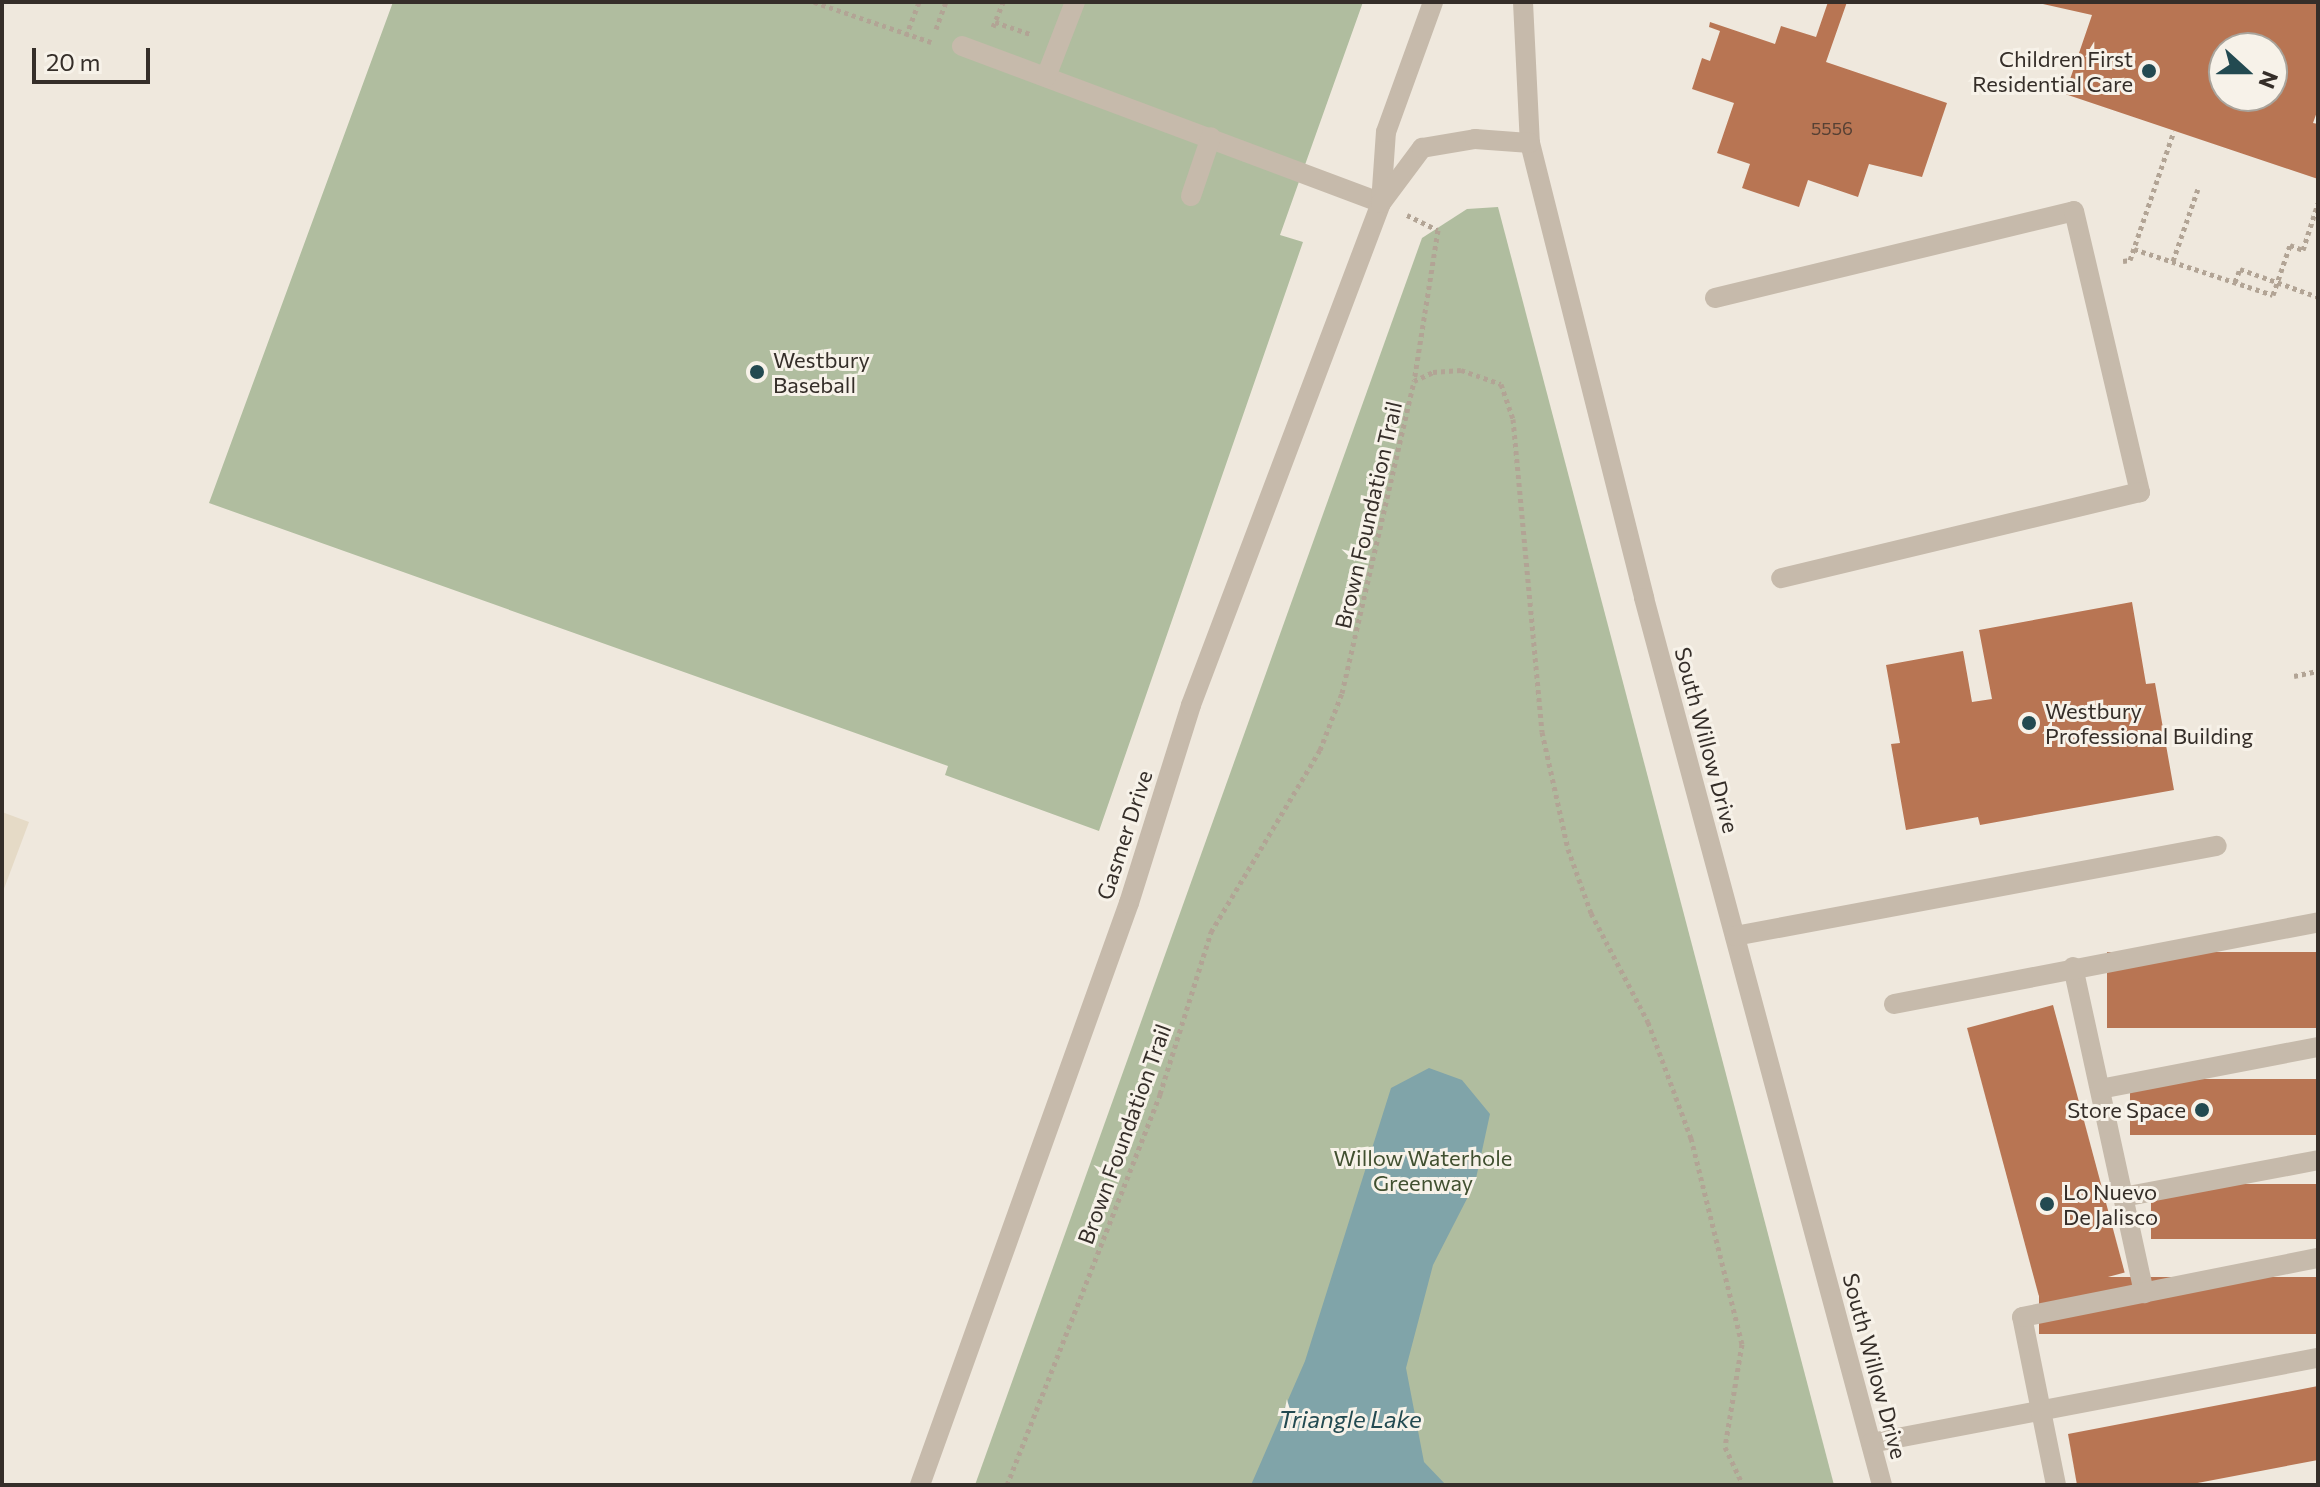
<!DOCTYPE html>
<style>
body{margin:0}
#map{position:relative;width:2320px;height:1487px;overflow:hidden;background:#efe8dd;font-family:Commissioner,sans-serif}
div>[style]{position:absolute}
.green>*{inset:0;background:#b0bd9f}
.plaza>*{inset:0;background:#e5dac6}
.water>*{inset:0;background:#80a4a9}
.building>*{inset:0;background:#b87553;transform-origin:0 0}
.path>*{height:5px;margin-top:-2.5px;transform-origin:0;background:repeating-linear-gradient(90deg,#b2a495 0 4px,transparent 0 8px)}
.minor>*{height:20px;margin:-10px;padding:0 10px;transform-origin:10px;border-radius:10px;background:#c6baab}
.dots>*{width:22px;height:22px;translate:-50% -50%;box-sizing:border-box;border:4px solid #f7f2e9;border-radius:50%}
span{translate:-50% -50%;white-space:nowrap;text-align:center;line-height:1.15;-webkit-text-stroke:6px #f7f2e9;paint-order:stroke}
.number-label{font-size:18px;color:#564034}
.number-label span{-webkit-text-stroke-width:0}
.poi-label{font-size:22px;color:#352e29}
.right{translate:-100% -50%;text-align:right}
.left{translate:0 -50%;text-align:left}
.street-label{font-size:22px;color:#352e29}
.park-label{font-size:22px;color:#415030}
.water-label{font-size:24px;color:#234a51;font-style:italic}
.frame{position:absolute;inset:0;border:4px solid #352e29;pointer-events:none}
.north{position:absolute;left:2208px;top:32px;width:80px;height:80px;box-sizing:border-box;background:#f7f2e9;border:2px solid #a9a49c;border-radius:50%;rotate:111deg;font-size:22px;font-weight:700;line-height:32px;text-align:center;color:#352e29}
.north::after{content:'';display:block;margin:auto;width:28px;height:36px;background:#234a51;clip-path:polygon(50% 0,100% 100%,50% 72%,0 100%)}
.scale{position:absolute;left:32px;top:48px;width:118px;height:36px;box-sizing:border-box;border:4px solid #352e29;border-top:0;padding-left:10px;font-size:24px;line-height:28px;white-space:nowrap;color:#352e29;-webkit-text-stroke:6px #f7f2e9;paint-order:stroke}
</style>
<div id="map">
<div class="green">
<div style="clip-path:polygon(393px 2px,1363px 2px,1280px 235px,1303px 242px,1099px 831px,945px 775px,948px 766px,209px 503px)"></div>
<div style="clip-path:polygon(1498px 207px,1834px 1485px,975px 1485px,1422px 238px,1467px 209px)"></div>
</div>
<div class="plaza">
<div style="clip-path:polygon(2px 812px,29px 822px,2px 894px)"></div>
</div>
<div class="water">
<div style="clip-path:polygon(1429px 1068px,1462px 1080px,1490px 1114px,1475px 1183px,1433px 1265px,1406px 1368px,1424px 1462px,1446px 1485px,1251px 1485px,1305px 1361px,1391px 1088px)"></div>
</div>
<div class="building">
<div style="clip-path:polygon(1828px 2px,1847px 2px,1826px 62px,1947px 103px,1922px 177px,1869px 164px,1858px 197px,1808px 180px,1799px 207px,1742px 188px,1750px 164px,1717px 153px,1734px 103px,1692px 89px,1702px 58px,1710px 61px,1720px 31px,1709px 27px,1710px 22px,1775px 44px,1781px 26px,1816px 37px)"></div>
<div style="clip-path:polygon(evenodd,2034px 2px,2318px 2px,2318px 109px,2313px 123px,2318px 124px,2318px 179px,2065px 94px,2092px 15px,2034px 2px,2224px 48px,2272px 48px,2272px 96px,2224px 96px,2224px 48px)"></div>
<div style="clip-path:polygon(2132px 602px,2146px 684px,2155px 683px,2174px 790px,1980px 825px,1978px 817px,1906px 830px,1891px 744px,1900px 743px,1886px 665px,1963px 651px,1972px 702px,1992px 699px,1979px 630px)"></div>
<div style="left:2318px;top:952px;width:76px;height:211px;rotate:90deg"></div>
<div style="left:2053px;top:1005px;width:277px;height:89px;rotate:75deg"></div>
<div style="left:2318px;top:1079px;width:56px;height:188px;rotate:90deg"></div>
<div style="left:2318px;top:1184px;width:55px;height:167px;rotate:90deg"></div>
<div style="left:2318px;top:1277px;width:57px;height:279px;rotate:90deg"></div>
<div style="clip-path:polygon(2318px 1386px,2318px 1460px,2187px 1485px,2077px 1485px,2068px 1434px)"></div>
</div>
<div class="path">
<div style="left:814px;top:2px;width:124px;rotate:18.9deg"></div>
<div style="left:995px;top:22px;width:39px;rotate:19deg"></div>
<div style="left:993px;top:27px;width:27px;rotate:-68deg"></div>
<div style="left:936px;top:29px;width:29px;rotate:-70deg"></div>
<div style="left:906px;top:36px;width:36px;rotate:-69deg"></div>
<div style="left:1407px;top:215px;width:34px;rotate:26deg"></div>
<div style="left:1438px;top:230px;width:153px;rotate:99deg"></div>
<div style="left:2134px;top:249px;width:146px;rotate:18.3deg"></div>
<div style="left:2273px;top:295px;width:53px;rotate:-71.2deg"></div>
<div style="left:2290px;top:245px;width:14px;rotate:21deg"></div>
<div style="left:2303px;top:250px;width:49px;rotate:-72.3deg"></div>
<div style="left:2123px;top:261px;width:7px;rotate:-8deg"></div>
<div style="left:2130px;top:260px;width:136px;rotate:-71.2deg"></div>
<div style="left:2173px;top:261px;width:76px;rotate:-70.9deg"></div>
<div style="left:2235px;top:282px;width:14px;rotate:-69deg"></div>
<div style="left:2240px;top:269px;width:83px;rotate:19.7deg"></div>
<div style="left:2294px;top:676px;width:25px;rotate:-12deg"></div>
<div style="left:1007px;top:1485px;width:420px;rotate:-68.6deg"></div>
<div style="left:1160px;top:1094px;width:170px;rotate:-72.5deg"></div>
<div style="left:1211px;top:932px;width:212px;rotate:-59.1deg"></div>
<div style="left:1320px;top:750px;width:61px;rotate:-68.9deg"></div>
<div style="left:1342px;top:693px;width:320px;rotate:-77deg"></div>
<div style="left:1414px;top:381px;width:21px;rotate:-25deg"></div>
<div style="left:1433px;top:372px;width:28px;rotate:-4deg"></div>
<div style="left:1461px;top:370px;width:42px;rotate:19.3deg"></div>
<div style="left:1501px;top:384px;width:37px;rotate:71deg"></div>
<div style="left:1513px;top:419px;width:314px;rotate:84.7deg"></div>
<div style="left:1542px;top:732px;width:120px;rotate:77.5deg"></div>
<div style="left:1568px;top:849px;width:68px;rotate:70.2deg"></div>
<div style="left:1591px;top:913px;width:123px;rotate:62.4deg"></div>
<div style="left:1648px;top:1022px;width:124px;rotate:69.7deg"></div>
<div style="left:1691px;top:1138px;width:212px;rotate:76.1deg"></div>
<div style="left:1742px;top:1344px;width:104px;rotate:99.4deg"></div>
<div style="left:1725px;top:1447px;width:42px;rotate:64.7deg"></div>
</div>
<div class="minor">
<div style="left:1523px;top:2px;width:141px;rotate:87.2deg"></div>
<div style="left:1530px;top:143px;width:469px;rotate:75.9deg"></div>
<div style="left:1644px;top:598px;width:918px;rotate:74.98deg"></div>
<div style="left:962px;top:46px;width:447px;rotate:20.5deg"></div>
<div style="left:1046px;top:77px;width:80px;rotate:-68.9deg"></div>
<div style="left:1191px;top:196px;width:62px;rotate:-71.3deg"></div>
<div style="left:1381px;top:203px;width:71px;rotate:-86deg"></div>
<div style="left:1386px;top:132px;width:138px;rotate:-70.1deg"></div>
<div style="left:1715px;top:298px;width:369px;rotate:-13.6deg"></div>
<div style="left:2074px;top:211px;width:289px;rotate:76.8deg"></div>
<div style="left:2140px;top:492px;width:369px;rotate:166.5deg"></div>
<div style="left:1735px;top:936px;width:490px;rotate:-10.6deg"></div>
<div style="left:2073px;top:967px;width:334px;rotate:77.7deg"></div>
<div style="left:1894px;top:1004px;width:432px;rotate:-10.9deg"></div>
<div style="left:2100px;top:1089px;width:222px;rotate:-10.9deg"></div>
<div style="left:2123px;top:1197px;width:198px;rotate:-10.7deg"></div>
<div style="left:1871px;top:1443px;width:455px;rotate:-10.8deg"></div>
<div style="left:920px;top:1485px;width:618px;rotate:-70.25deg"></div>
<div style="left:1129px;top:903px;width:207px;rotate:-72.6deg"></div>
<div style="left:1191px;top:705px;width:537px;rotate:-69.27deg"></div>
<div style="left:1381px;top:203px;width:69px;rotate:-53.3deg"></div>
<div style="left:1422px;top:148px;width:54px;rotate:-9.6deg"></div>
<div style="left:1475px;top:139px;width:55px;rotate:4.2deg"></div>
<div style="left:2056px;top:1485px;width:171px;rotate:-101.4deg"></div>
<div style="left:2022px;top:1317px;width:302px;rotate:-11.3deg"></div>
</div>
<div class="dots">
<div style="left:2149px;top:71px;background:#234a51"></div>
<div style="left:757px;top:372px;background:#234a51"></div>
<div style="left:2029px;top:723px;background:#234a51"></div>
<div style="left:2202px;top:1110px;background:#234a51"></div>
<div style="left:2047px;top:1204px;background:#234a51"></div>
</div>
<div class="number-label">
<span style="left:1832px;top:128px">5556</span>
</div>
<div class="poi-label">
<span class="right" style="left:2133px;top:71px">Children First<br>Residential Care</span>
<span class="left" style="left:773px;top:372px">Westbury<br>Baseball</span>
<span class="left" style="left:2045px;top:723px">Westbury<br>Professional Building</span>
<span class="right" style="left:2186px;top:1110px">Store Space</span>
<span class="left" style="left:2063px;top:1204px">Lo Nuevo<br>De Jalisco</span>
</div>
<div class="street-label">
<span style="left:1368px;top:515px;rotate:-77deg">Brown Foundation Trail</span>
<span style="left:1707px;top:740px;rotate:75deg">South Willow Drive</span>
<span style="left:1124px;top:835px;rotate:-72deg">Gasmer Drive</span>
<span style="left:1124px;top:1134px;rotate:-70deg">Brown Foundation Trail</span>
<span style="left:1875px;top:1366px;rotate:75deg">South Willow Drive</span>
</div>
<div class="park-label">
<span style="left:1423px;top:1170px">Willow Waterhole<br>Greenway</span>
</div>
<div class="water-label">
<span style="left:1350px;top:1419px">Triangle Lake</span>
</div>
<div class="frame"></div>
<div class="north">N</div>
<div class="scale">20 m</div>
</div>
